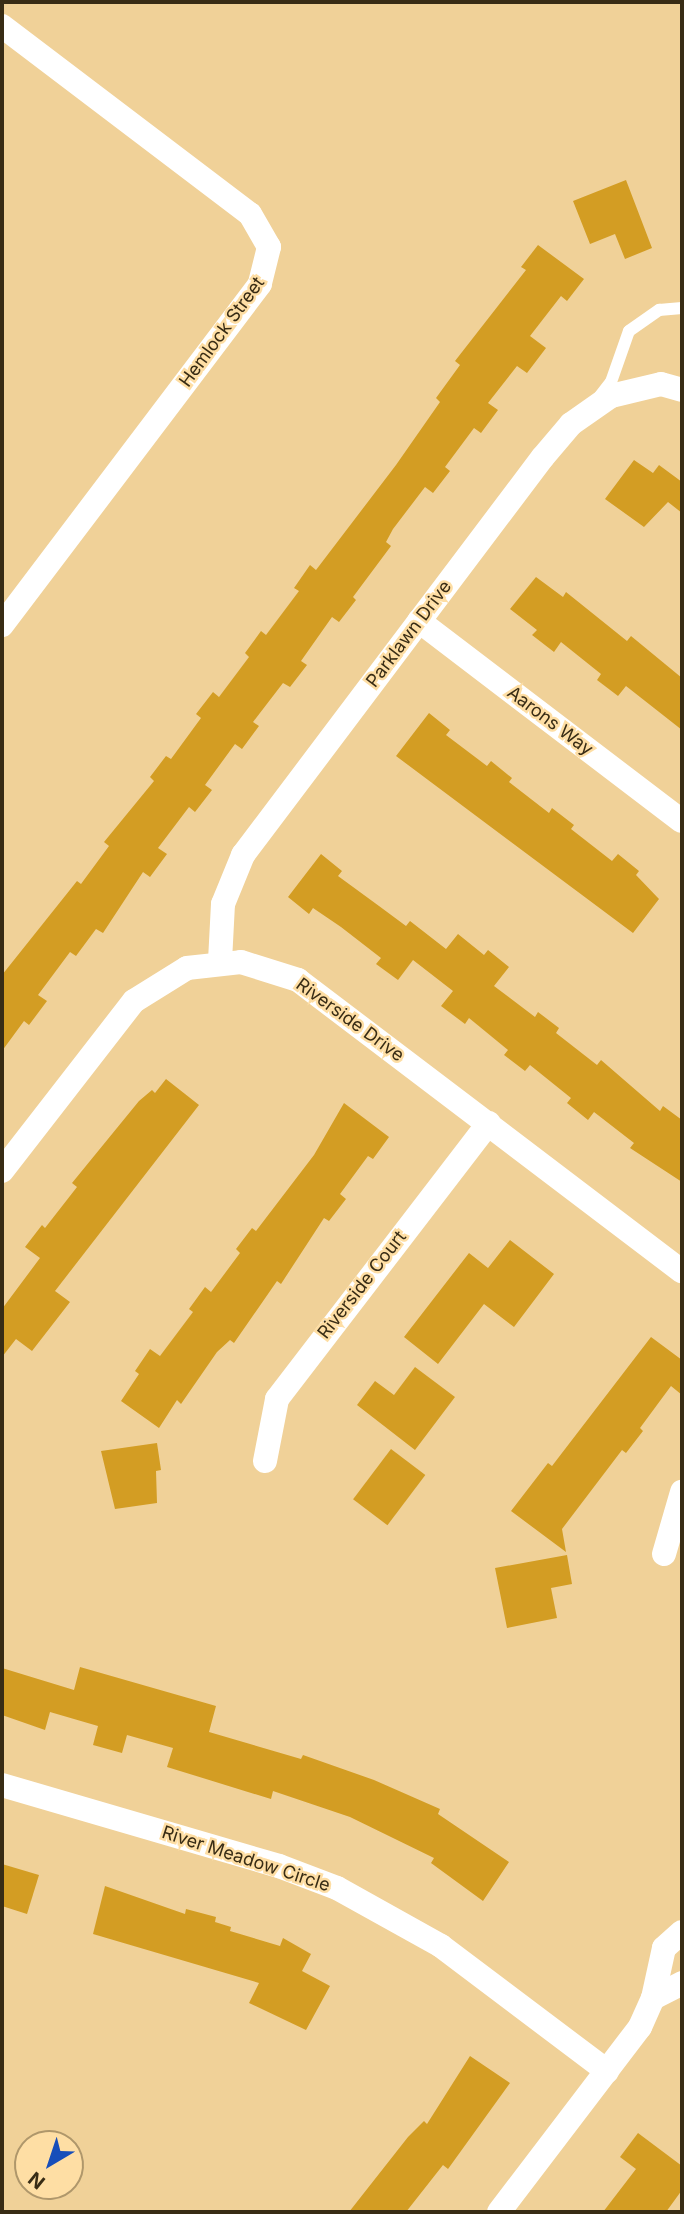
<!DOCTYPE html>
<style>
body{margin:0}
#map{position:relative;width:684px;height:2214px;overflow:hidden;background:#f0d198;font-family:Inter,sans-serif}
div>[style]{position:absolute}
.building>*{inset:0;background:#d39d23;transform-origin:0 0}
.lane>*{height:12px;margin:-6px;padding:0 6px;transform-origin:6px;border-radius:6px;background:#fff}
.street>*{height:24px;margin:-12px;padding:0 12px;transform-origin:12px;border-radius:12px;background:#fff}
span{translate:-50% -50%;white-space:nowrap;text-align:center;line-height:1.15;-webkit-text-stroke:5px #fedea4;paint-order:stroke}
.street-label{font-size:18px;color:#382c15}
.frame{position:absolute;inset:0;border:4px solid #382c15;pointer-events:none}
.north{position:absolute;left:14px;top:2130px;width:70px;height:70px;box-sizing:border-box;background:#fedea4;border:2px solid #af976b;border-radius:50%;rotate:219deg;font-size:19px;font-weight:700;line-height:28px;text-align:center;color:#382c15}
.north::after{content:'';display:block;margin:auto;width:24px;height:32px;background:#174eba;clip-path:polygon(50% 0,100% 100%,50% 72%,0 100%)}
</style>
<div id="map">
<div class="building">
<div style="clip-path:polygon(626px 180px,652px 248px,625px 259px,615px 234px,590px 244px,573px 201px)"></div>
<div style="clip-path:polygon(538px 245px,584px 279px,567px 301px,561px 296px,530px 336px,546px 348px,527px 373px,517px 366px,488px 403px,498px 410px,481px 433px,474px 428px,445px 467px,450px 471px,433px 493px,425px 487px,393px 529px,386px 542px,391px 546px,353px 597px,356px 600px,339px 622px,332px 617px,301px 661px,307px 665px,290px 687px,283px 683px,253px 722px,259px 726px,242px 749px,235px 744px,205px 785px,212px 790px,195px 812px,189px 807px,158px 848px,167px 854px,150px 877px,143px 872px,103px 933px,96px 929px,76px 956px,70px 952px,38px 995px,47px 1001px,29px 1025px,24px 1021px,2px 1051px,2px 975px,77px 881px,81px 884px,109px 846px,104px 842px,154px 781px,150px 777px,166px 756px,171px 759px,201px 718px,196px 714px,213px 692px,219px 697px,249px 657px,245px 653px,261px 631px,266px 635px,299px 591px,294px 588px,310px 565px,316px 570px,396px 465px,440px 402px,436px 398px,460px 365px,455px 361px,526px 270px,521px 267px)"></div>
<div style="clip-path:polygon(634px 460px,653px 473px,659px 465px,682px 482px,682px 513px,668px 502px,644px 527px,605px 499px)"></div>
<div style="clip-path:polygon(536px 577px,563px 597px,566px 592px,627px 641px,631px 636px,682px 678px,682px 730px,626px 686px,618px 696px,597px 680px,601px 674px,561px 642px,554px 652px,532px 635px,537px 630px,510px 609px)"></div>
<div style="clip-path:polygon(429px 713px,450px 730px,446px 735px,487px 766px,491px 761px,512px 778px,509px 782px,549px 813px,552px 808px,574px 825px,571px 829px,612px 861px,618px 854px,639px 871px,636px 875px,659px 899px,633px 933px,396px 756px)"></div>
<div style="clip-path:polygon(321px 854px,342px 871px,338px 876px,379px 906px,406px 926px,410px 921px,446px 949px,458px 934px,484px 955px,488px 950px,509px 967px,494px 986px,535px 1017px,538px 1012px,559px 1028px,556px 1033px,597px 1065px,601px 1060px,660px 1111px,663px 1106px,682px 1120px,682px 1182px,630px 1148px,634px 1143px,594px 1112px,588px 1120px,567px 1103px,571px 1098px,530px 1065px,525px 1071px,504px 1055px,508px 1050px,469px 1018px,465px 1024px,441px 1006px,453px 991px,413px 960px,398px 980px,376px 964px,381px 958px,341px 927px,313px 908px,309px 914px,288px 897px)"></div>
<div style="clip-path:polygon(166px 1079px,199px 1105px,55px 1291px,70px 1302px,32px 1351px,16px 1339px,2px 1357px,2px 1309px,40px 1258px,25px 1247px,42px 1225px,45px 1228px,77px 1187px,72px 1183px,139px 1101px,152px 1090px,155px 1093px)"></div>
<div style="clip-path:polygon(344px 1103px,389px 1137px,373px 1159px,368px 1156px,340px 1194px,346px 1199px,329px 1221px,324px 1218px,281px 1284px,277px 1281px,234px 1343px,230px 1340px,217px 1352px,181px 1404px,177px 1400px,159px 1428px,121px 1401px,139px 1374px,135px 1371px,150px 1349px,160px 1356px,193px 1312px,189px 1309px,205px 1287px,211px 1292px,240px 1253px,236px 1249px,252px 1228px,256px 1231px,314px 1155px)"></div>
<div style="clip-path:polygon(510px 1240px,554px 1274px,514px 1327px,484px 1304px,438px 1364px,404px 1337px,469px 1253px,488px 1268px)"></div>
<div style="clip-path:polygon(651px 1337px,682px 1360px,682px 1395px,671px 1386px,640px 1428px,643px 1431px,626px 1453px,622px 1450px,562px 1529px,566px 1552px,511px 1511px,548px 1463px,552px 1466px)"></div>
<div style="clip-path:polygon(415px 1367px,455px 1397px,415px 1450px,357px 1405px,375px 1381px,394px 1395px)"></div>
<div style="clip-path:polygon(157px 1443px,161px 1470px,156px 1471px,157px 1503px,115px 1509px,101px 1451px)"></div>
<div style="left:391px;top:1449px;width:43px;height:63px;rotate:37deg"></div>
<div style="clip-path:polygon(567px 1555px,572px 1584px,551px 1588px,557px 1618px,507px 1628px,495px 1568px)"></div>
<div style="clip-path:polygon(80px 1667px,216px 1706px,209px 1732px,301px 1759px,303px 1755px,374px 1780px,440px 1809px,438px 1814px,509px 1862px,483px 1901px,431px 1863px,434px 1858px,350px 1817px,273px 1791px,271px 1799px,167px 1767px,173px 1748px,127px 1735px,122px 1753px,93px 1745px,98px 1726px,50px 1712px,45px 1730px,2px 1715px,2px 1668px,74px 1690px)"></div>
<div style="clip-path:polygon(2px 1864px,39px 1875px,27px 1914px,2px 1906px)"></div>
<div style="clip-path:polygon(105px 1886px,185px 1914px,186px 1909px,216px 1917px,215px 1922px,231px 1927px,230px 1931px,280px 1946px,283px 1938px,311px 1954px,302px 1971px,330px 1986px,306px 2030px,249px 2003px,259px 1983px,93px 1934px)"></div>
<div style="clip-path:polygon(470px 2056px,510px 2083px,448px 2169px,443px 2165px,406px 2212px,349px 2212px,408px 2137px,424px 2121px,427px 2124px)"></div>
<div style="clip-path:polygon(638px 2133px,682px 2166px,682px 2190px,666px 2212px,603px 2212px,636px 2169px,620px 2157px)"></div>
</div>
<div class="lane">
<div style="left:600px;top:396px;width:18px;rotate:-52deg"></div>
<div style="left:611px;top:382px;width:54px;rotate:-70.6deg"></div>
<div style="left:629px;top:331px;width:37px;rotate:-35deg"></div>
<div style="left:659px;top:310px;width:23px;rotate:-5deg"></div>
</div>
<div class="street">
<div style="left:2px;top:26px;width:311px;rotate:37.2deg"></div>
<div style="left:250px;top:214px;width:38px;rotate:60deg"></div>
<div style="left:269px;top:247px;width:38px;rotate:104deg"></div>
<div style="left:260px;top:284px;width:428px;rotate:127.1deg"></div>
<div style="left:419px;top:621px;width:330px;rotate:37.3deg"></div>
<div style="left:220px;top:961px;width:57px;rotate:-87deg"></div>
<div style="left:223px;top:904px;width:53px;rotate:-67.8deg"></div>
<div style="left:243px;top:855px;width:498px;rotate:-53deg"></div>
<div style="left:543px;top:457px;width:43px;rotate:-49.7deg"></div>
<div style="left:571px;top:424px;width:49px;rotate:-35deg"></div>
<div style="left:611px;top:396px;width:51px;rotate:-13.5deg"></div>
<div style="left:661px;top:384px;width:22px;rotate:16deg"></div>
<div style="left:2px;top:1171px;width:215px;rotate:-52.2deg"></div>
<div style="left:134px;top:1001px;width:62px;rotate:-31.9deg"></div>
<div style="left:187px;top:968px;width:54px;rotate:-6.3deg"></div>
<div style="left:241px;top:962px;width:60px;rotate:17.5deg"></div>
<div style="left:298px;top:980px;width:482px;rotate:37.2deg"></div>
<div style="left:265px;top:1461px;width:63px;rotate:-79deg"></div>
<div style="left:277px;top:1399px;width:348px;rotate:-52.5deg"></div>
<div style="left:664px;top:1554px;width:65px;rotate:-73.8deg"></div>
<div style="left:2px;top:1785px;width:289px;rotate:16.3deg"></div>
<div style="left:279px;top:1866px;width:62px;rotate:20.8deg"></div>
<div style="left:337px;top:1888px;width:119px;rotate:29.1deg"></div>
<div style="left:441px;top:1946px;width:208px;rotate:37deg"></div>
<div style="left:653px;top:1998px;width:51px;rotate:-77.6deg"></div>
<div style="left:664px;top:1948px;width:24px;rotate:-42deg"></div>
<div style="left:499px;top:2212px;width:233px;rotate:-52.7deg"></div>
<div style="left:640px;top:2027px;width:32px;rotate:-66deg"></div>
<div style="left:653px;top:1998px;width:33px;rotate:-27deg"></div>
</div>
<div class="street-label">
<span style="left:222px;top:332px;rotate:-54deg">Hemlock Street</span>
<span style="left:409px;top:634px;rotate:-53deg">Parklawn Drive</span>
<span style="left:550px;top:721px;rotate:37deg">Aarons Way</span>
<span style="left:350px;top:1020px;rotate:36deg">Riverside Drive</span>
<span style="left:362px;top:1285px;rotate:-52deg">Riverside Court</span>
<span style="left:246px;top:1859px;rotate:18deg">River Meadow Circle</span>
</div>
<div class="frame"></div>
<div class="north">N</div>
</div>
